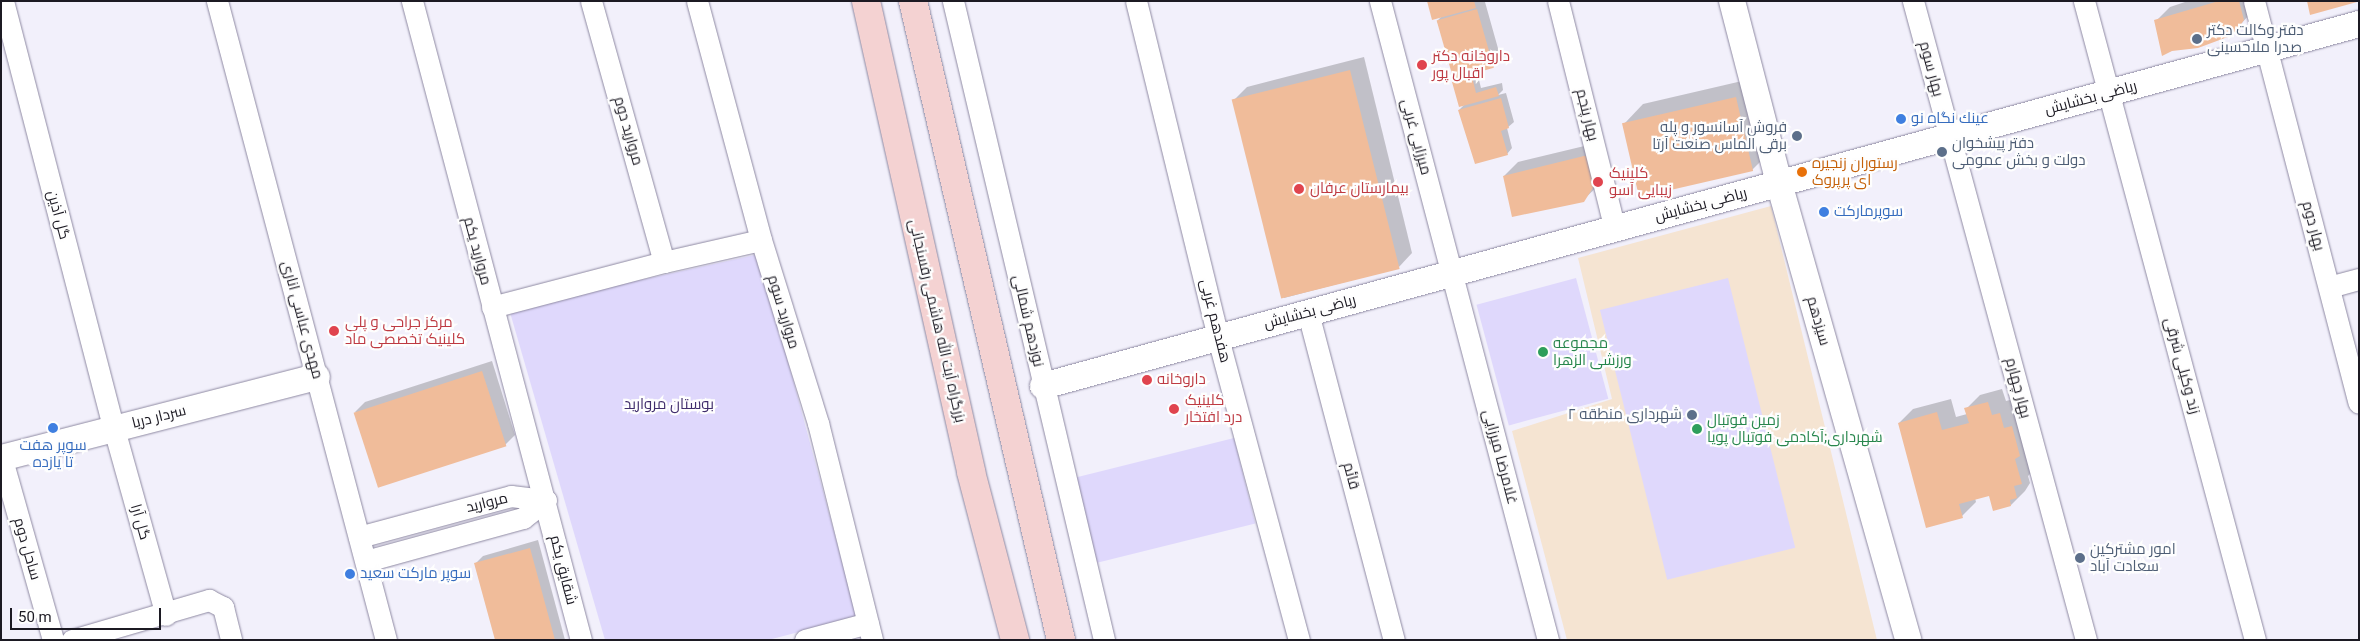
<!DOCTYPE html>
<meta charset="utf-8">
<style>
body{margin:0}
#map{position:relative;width:2360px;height:641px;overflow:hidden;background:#f2f0fb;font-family:Roboto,Cairo,sans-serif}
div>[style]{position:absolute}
.commercial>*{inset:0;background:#f5e4d2}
.green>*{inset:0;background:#dfd8fc;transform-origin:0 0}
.shadow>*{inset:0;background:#0003}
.building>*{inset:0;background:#f0bc9a;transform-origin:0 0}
.roads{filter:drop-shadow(0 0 1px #8e89a2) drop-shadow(0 0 1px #8e89a2)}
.minor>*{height:21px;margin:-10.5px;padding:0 10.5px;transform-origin:10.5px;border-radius:10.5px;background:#fff}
.tertiary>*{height:26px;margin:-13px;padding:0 13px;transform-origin:13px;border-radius:13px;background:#fff}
.trunk>*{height:28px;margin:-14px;padding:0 14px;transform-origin:14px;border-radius:14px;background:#f4d2d2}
.dots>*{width:14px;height:14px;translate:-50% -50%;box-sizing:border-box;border:2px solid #fefefe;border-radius:50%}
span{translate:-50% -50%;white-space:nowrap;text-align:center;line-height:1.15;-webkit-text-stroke:4.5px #fefefe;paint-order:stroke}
.service-label{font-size:15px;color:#4e5e75}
.left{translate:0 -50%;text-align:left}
.right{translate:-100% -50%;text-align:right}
.health-label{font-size:15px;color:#be3a42}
.street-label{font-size:15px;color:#1c1a23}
.shop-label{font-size:15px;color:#366cbe}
.food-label{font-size:15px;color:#c56008}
.leisure-label{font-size:15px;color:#27864d}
.park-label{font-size:15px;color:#402d6c}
.frame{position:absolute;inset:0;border:2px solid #1c1a23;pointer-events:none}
.scale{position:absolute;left:10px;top:608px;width:151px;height:22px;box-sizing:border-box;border:2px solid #1c1a23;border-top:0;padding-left:6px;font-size:15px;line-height:18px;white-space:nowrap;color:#1c1a23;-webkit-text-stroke:4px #fefefe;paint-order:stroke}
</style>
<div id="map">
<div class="commercial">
<div style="clip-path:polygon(1771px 206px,1877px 640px,1567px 640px,1512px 431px,1612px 399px,1578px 258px)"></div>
</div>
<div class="green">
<div style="clip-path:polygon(759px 254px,857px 617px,768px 640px,605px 640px,509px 309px)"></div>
<div style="left:1576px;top:278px;width:125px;height:103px;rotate:75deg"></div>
<div style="left:1728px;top:278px;width:278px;height:132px;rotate:76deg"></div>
<div style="left:1234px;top:438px;width:88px;height:163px;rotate:76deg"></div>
</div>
<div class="shadow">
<div style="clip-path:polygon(1428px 1px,1485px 2px,1501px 59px,1493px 67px,1477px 72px,1481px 88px,1502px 83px,1503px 90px,1498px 95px,1506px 93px,1514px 122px,1507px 128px,1512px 148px,1507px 154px,1459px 110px,1465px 104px,1454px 82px,1460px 76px,1437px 21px,1442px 16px)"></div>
<div style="clip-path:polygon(2188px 1px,2257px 1px,2258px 5px,2232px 34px,2156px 21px,2170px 7px)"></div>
<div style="clip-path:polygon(1364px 57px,1412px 253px,1398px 268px,1284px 298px,1233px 101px,1247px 87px)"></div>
<div style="clip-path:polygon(1755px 78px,1772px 150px,1752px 170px,1624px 124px,1643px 104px)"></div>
<div style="clip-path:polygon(1601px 142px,1598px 186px,1583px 200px,1504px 176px,1518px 162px)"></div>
<div style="clip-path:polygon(492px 361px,515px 435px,505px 445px,355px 412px,365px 402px)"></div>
<div style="clip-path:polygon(2002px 389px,2006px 401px,2014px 399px,2035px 469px,2028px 476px,2030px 483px,2025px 491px,2011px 505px,1990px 494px,1975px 498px,1976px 502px,1962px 516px,1899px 423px,1913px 409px,1951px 399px,1956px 417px,1967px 414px,1966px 409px,1980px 395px)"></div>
<div style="clip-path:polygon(538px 540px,565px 640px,496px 640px,475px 564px,483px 556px)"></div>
</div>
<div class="building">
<div style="clip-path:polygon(1427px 1px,1474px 1px,1476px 8px,1432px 20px)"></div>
<div style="clip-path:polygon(2219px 1px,2239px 1px,2244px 20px,2233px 35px,2198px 48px,2172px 51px,2162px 56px,2154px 20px)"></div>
<div style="clip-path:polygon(2307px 1px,2357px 1px,2357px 2px,2310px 15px)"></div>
<div style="left:1477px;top:9px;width:61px;height:42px;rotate:74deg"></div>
<div style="left:1350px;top:70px;width:205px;height:122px;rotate:76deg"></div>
<div style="clip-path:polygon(1472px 77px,1476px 93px,1496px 87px,1499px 96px,1459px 107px,1452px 82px)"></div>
<div style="left:1736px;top:97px;width:76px;height:117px;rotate:77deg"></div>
<div style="clip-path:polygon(1501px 98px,1509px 128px,1501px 131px,1508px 155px,1475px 164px,1458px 110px)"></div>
<div style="clip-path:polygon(1588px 155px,1594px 186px,1584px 202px,1512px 217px,1503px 176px)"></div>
<div style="left:482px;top:371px;width:79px;height:135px;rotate:72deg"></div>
<div style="clip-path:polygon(1988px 402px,1992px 415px,2000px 413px,2004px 428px,2012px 426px,2020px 456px,2015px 459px,2022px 484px,2014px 486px,2017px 498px,2010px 500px,2011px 506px,1993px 511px,1989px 496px,1959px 504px,1963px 518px,1926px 528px,1898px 423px,1937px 412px,1942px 430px,1969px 423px,1964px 408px)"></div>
<div style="clip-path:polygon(530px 548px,555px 640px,495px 640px,474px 563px)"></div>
</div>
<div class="roads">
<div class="minor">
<div style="left:3px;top:1px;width:442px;rotate:75.5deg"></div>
<div style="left:114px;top:429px;width:193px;rotate:74.4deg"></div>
<div style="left:217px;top:1px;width:661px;rotate:75.19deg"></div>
<div style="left:412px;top:1px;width:661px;rotate:75.19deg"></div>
<div style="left:591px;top:1px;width:271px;rotate:74.4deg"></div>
<div style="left:697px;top:1px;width:247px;rotate:75deg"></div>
<div style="left:761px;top:240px;width:192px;rotate:72.7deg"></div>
<div style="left:818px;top:423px;width:224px;rotate:76deg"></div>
<div style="left:953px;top:1px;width:657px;rotate:76.7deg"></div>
<div style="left:1136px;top:1px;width:347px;rotate:76.3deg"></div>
<div style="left:1218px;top:338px;width:313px;rotate:75deg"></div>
<div style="left:1380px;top:1px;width:661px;rotate:75.27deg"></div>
<div style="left:1558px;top:1px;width:235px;rotate:76deg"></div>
<div style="left:1913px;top:1px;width:662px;rotate:74.85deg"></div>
<div style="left:2084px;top:1px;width:661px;rotate:75.02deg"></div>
<div style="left:2254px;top:1px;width:415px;rotate:75.4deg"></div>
<div style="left:2329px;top:287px;width:31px;rotate:-15deg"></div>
<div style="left:492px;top:307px;width:178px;rotate:-14.7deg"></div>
<div style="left:664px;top:262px;width:99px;rotate:-12.8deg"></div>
<div style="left:1308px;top:313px;width:338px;rotate:75.3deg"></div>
<div style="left:1px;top:456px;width:191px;rotate:74.2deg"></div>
<div style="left:359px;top:537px;width:157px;rotate:-15.1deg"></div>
<div style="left:511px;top:496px;width:35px;rotate:7deg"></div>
<div style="left:366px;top:561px;width:163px;rotate:-15.3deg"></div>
<div style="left:523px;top:518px;width:29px;rotate:-38deg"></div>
<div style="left:72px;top:640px;width:143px;rotate:-16.3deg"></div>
<div style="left:209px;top:600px;width:16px;rotate:27deg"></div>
<div style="left:223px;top:607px;width:34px;rotate:76deg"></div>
<div style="left:805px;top:640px;width:65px;rotate:-15.1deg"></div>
</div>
<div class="tertiary">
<div style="left:1732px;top:1px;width:188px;rotate:75.5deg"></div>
<div style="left:1779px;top:183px;width:475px;rotate:74.2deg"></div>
<div style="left:1043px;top:386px;width:1365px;rotate:-15.38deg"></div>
<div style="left:1px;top:458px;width:326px;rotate:-14.4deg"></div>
</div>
<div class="trunk">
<div style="left:866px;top:1px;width:483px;rotate:77.4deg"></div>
<div style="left:971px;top:472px;width:174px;rotate:75.3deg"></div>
<div style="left:913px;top:1px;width:656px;rotate:76.96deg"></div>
</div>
</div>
<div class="dots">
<div style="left:2197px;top:39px;background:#5c6f8a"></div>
<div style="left:1422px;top:65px;background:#e0444e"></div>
<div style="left:1901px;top:119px;background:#3f7fe0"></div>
<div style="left:1797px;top:136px;background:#5c6f8a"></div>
<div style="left:1942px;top:152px;background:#5c6f8a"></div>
<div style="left:1802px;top:172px;background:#e8710a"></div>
<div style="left:1598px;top:182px;background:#e0444e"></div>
<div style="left:1299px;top:189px;background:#e0444e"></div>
<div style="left:1824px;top:212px;background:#3f7fe0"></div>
<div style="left:334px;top:331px;background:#e0444e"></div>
<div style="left:1543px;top:352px;background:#2e9e5b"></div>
<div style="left:1147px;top:380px;background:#e0444e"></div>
<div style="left:1174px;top:409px;background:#e0444e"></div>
<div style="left:1692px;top:415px;background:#5c6f8a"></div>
<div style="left:53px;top:428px;background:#3f7fe0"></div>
<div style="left:1697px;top:429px;background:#2e9e5b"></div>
<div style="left:2080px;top:558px;background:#5c6f8a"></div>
<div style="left:350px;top:574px;background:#3f7fe0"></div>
</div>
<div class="service-label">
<span class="left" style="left:2207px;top:39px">دفتر وکالت دکتر<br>صدرا ملاحسینی</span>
<span class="right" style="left:1787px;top:136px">فروش آسانسور و پله<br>برقی الماس صنعت آرتا</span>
<span class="left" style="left:1952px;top:152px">دفتر پیشخوان<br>دولت و بخش عمومی</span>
<span class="right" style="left:1682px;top:415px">شهرداری منطقه ۲</span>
<span class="left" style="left:2090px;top:558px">امور مشترکین<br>سعادت آباد</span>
</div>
<div class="health-label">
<span class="left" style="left:1432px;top:65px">داروخانه دکتر<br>اقبال پور</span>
<span class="left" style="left:1609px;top:182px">کلینیک<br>زیبایی آسو</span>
<span class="left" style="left:1310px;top:189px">بیمارستان عرفان</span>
<span class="left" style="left:345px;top:331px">مرکز جراحی و پلی<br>کلینیک تخصصی ماد</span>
<span class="left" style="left:1157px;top:380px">داروخانه</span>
<span class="left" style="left:1185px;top:409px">کلینیک<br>درد افتخار</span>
</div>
<div class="street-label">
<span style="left:1931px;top:69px;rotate:75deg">بهار سوم</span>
<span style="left:2091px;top:98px;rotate:-15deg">ریاضی بخشایش</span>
<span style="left:1587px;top:115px;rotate:76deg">بهار پنجم</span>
<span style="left:628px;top:131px;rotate:74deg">مروارید دوم</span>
<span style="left:1416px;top:137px;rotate:75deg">میرزایی غربی</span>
<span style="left:1701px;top:205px;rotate:-15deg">ریاضی بخشایش</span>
<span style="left:58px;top:215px;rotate:75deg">گل آذین</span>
<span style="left:2313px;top:226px;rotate:75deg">بهار دوم</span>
<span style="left:477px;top:251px;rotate:75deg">مروارید یکم</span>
<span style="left:783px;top:312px;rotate:73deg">مروارید سوم</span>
<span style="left:1310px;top:312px;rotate:-15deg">ریاضی بخشایش</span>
<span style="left:302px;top:320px;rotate:75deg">مهدی عباسی اناری</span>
<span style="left:937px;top:321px;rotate:77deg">بزرگراه آیت الله هاشمی رفسنجانی</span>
<span style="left:1028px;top:321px;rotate:77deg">نوزدهم شمالی</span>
<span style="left:1215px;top:321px;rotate:76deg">هفدهم غربی</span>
<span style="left:1818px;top:321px;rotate:74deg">سیزدهم</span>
<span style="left:2182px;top:366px;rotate:75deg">زند وکیلی شرقی</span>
<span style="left:2018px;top:388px;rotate:75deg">بهار چهارم</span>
<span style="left:159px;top:417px;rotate:-14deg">سردار دریا</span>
<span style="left:1500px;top:457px;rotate:75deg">غلامرضا میرزایی</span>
<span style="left:1351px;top:476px;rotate:75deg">قائم</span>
<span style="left:487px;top:503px;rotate:-14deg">مروارید</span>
<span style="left:140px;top:522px;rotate:74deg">گل آرا</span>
<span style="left:27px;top:549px;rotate:74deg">ساحل دوم</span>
<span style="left:563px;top:570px;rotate:76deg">شقایق یکم</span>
</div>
<div class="shop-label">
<span class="left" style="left:1911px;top:119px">عينك نگاه نو</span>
<span class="left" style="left:1834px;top:212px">سوپرمارکت</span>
<span style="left:53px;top:454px">سوپر هفت<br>تا یازده</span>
<span class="left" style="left:360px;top:574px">سوپر مارکت سعید</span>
</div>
<div class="food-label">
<span class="left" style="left:1812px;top:172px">رستوران زنجیره<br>ای پرپروک</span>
</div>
<div class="leisure-label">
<span class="left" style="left:1553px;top:352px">مجموعه<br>ورزشی الزهرا</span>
<span class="left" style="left:1707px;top:429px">زمین فوتبال<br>شهرداری;آکادمی فوتبال پویا</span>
</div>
<div class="park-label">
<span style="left:669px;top:405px">بوستان مروارید</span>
</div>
<div class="frame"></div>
<div class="scale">50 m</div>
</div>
